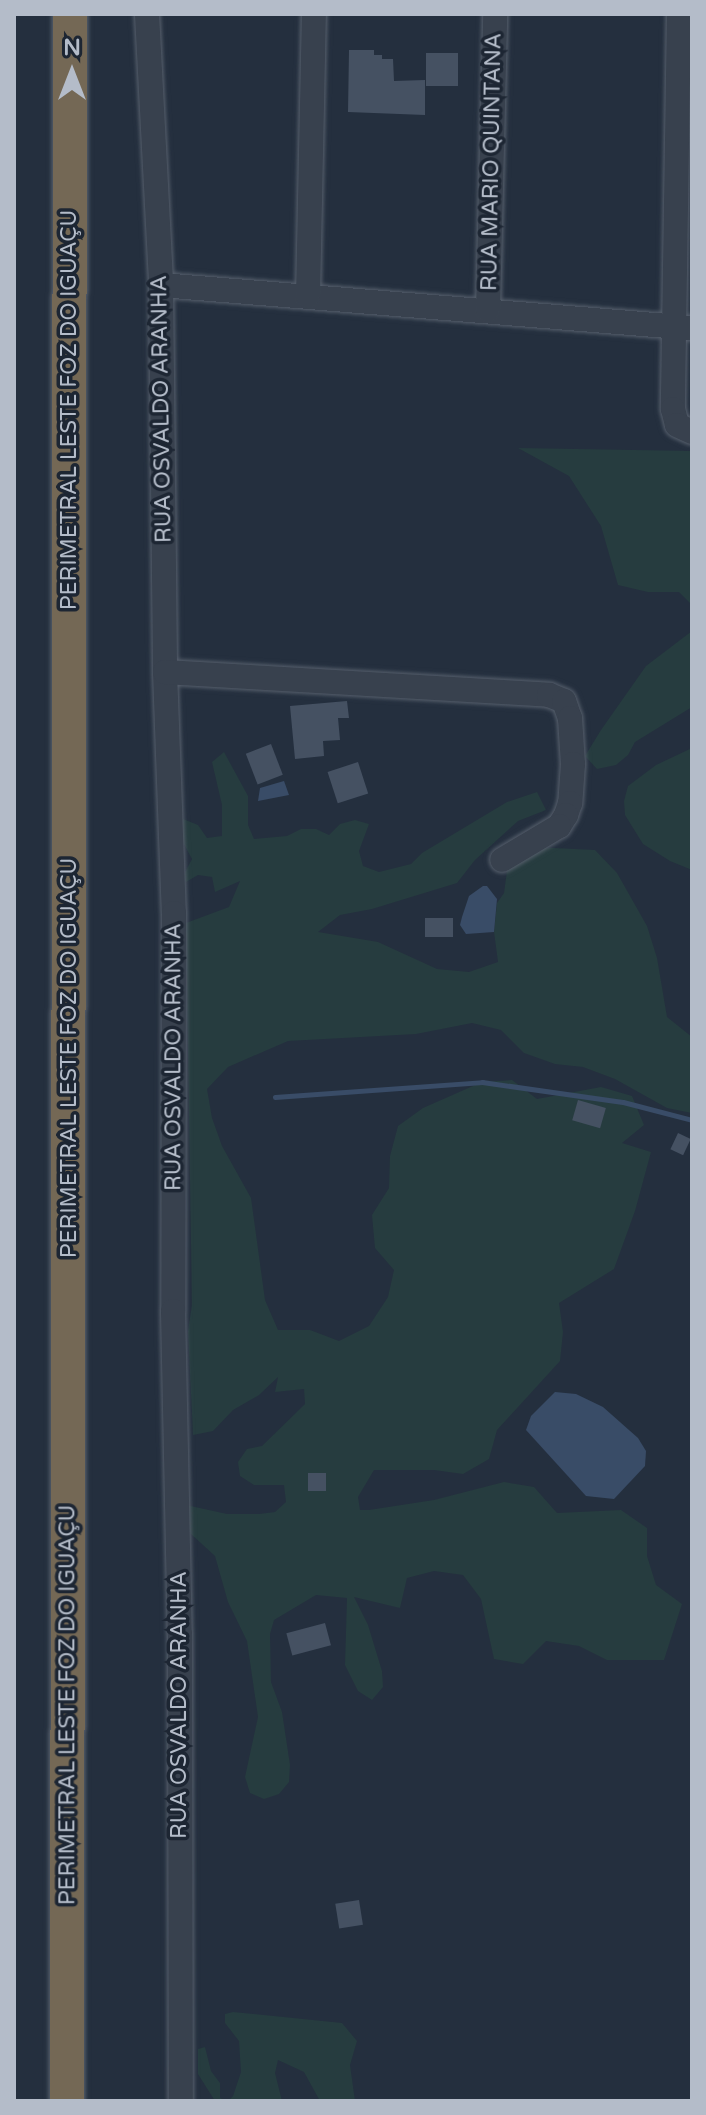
<!DOCTYPE html>
<meta charset="utf-8">
<style>
body{margin:0}
#map{position:relative;width:706px;height:2115px;overflow:hidden;background:#242f3e;font-family:"Varela Round",sans-serif}
div>[style]{position:absolute}
.green>*{inset:0;background:#263c3f}
.water>*{inset:0;background:#394c67}
.stream>*{height:5px;margin:-2.5px;padding:0 2.5px;transform-origin:2.5px;border-radius:2.5px;background:#394c67}
.building>*{inset:0;background:#455162;transform-origin:0 0}
.roads{filter:drop-shadow(0 0 2px #565f6c) drop-shadow(0 0 2px #565f6c)}
.minor>*{height:24px;margin:-12px;padding:0 12px;transform-origin:12px;border-radius:12px;background:#38414e}
.highway>*{height:34px;margin:-17px;padding:0 17px;transform-origin:17px;border-radius:17px;background:#746855}
span{translate:-50% -50%;white-space:nowrap;text-align:center;line-height:1.15;-webkit-text-stroke:7px #1d2633;paint-order:stroke}
.street-label{font-size:22px;color:#b4bcc9}
.frame{position:absolute;inset:0;border:16px solid #b4bcc9;pointer-events:none}
.north{position:absolute;left:32px;top:32px;width:80px;height:80px;-webkit-text-stroke:6px #1d2633;paint-order:stroke;rotate:0deg;font-size:22px;font-weight:700;line-height:32px;text-align:center;color:#b4bcc9}
.north::after{content:'';display:block;margin:auto;width:28px;height:36px;background:#b4bcc9;clip-path:polygon(50% 0,100% 100%,50% 72%,0 100%)}
</style>
<div id="map">
<div class="green">
<div style="clip-path:polygon(518px 448px,692px 451px,692px 605px,679px 592px,648px 592px,618px 585px,601px 526px,569px 476px)"></div>
<div style="clip-path:polygon(692px 631px,692px 707px,635px 742px,628px 755px,616px 765px,597px 769px,585px 756px,601px 730px,646px 666px)"></div>
<div style="clip-path:polygon(692px 748px,692px 870px,670px 861px,643px 844px,625px 815px,624px 801px,628px 786px,656px 765px)"></div>
<div style="clip-path:polygon(224px 752px,248px 796px,248px 825px,254px 839px,287px 836px,301px 829px,316px 829px,329px 835px,340px 824px,355px 820px,369px 824px,359px 851px,363px 866px,379px 872px,411px 864px,422px 853px,507px 802px,537px 792px,546px 810px,518px 821px,475px 860px,457px 883px,372px 909px,340px 915px,318px 932px,378px 942px,437px 969px,469px 972px,498px 962px,494px 932px,497px 903px,504px 893px,508px 863px,534px 847px,595px 850px,617px 873px,647px 926px,657px 958px,667px 1017px,692px 1037px,692px 1113px,667px 1108px,615px 1079px,583px 1067px,555px 1064px,524px 1053px,501px 1030px,472px 1023px,416px 1034px,288px 1041px,228px 1067px,207px 1089px,212px 1118px,222px 1146px,251px 1198px,265px 1300px,278px 1330px,310px 1330px,339px 1341px,369px 1326px,388px 1297px,394px 1270px,375px 1248px,372px 1215px,389px 1188px,390px 1156px,398px 1126px,423px 1108px,482px 1082px,512px 1080px,537px 1099px,601px 1087px,632px 1096px,644px 1125px,622px 1143px,651px 1152px,635px 1211px,614px 1269px,559px 1303px,563px 1332px,560px 1361px,497px 1430px,489px 1459px,463px 1474px,434px 1470px,374px 1470px,358px 1497px,360px 1510px,369px 1510px,434px 1500px,504px 1482px,534px 1487px,557px 1513px,621px 1510px,647px 1528px,647px 1556px,656px 1585px,682px 1604px,664px 1660px,607px 1660px,579px 1646px,546px 1641px,523px 1664px,494px 1659px,481px 1599px,463px 1575px,434px 1571px,407px 1578px,400px 1608px,354px 1597px,368px 1625px,382px 1671px,383px 1687px,372px 1700px,358px 1691px,345px 1665px,347px 1598px,316px 1595px,274px 1620px,270px 1634px,271px 1682px,282px 1712px,290px 1765px,289px 1782px,279px 1794px,264px 1799px,250px 1793px,245px 1777px,258px 1717px,247px 1641px,228px 1602px,215px 1556px,191px 1534px,184px 1520px,186px 1505px,227px 1514px,259px 1514px,275px 1512px,286px 1502px,284px 1485px,254px 1485px,240px 1476px,238px 1462px,247px 1449px,262px 1446px,305px 1404px,304px 1389px,275px 1392px,278px 1377px,259px 1395px,233px 1410px,213px 1431px,193px 1435px,188px 1331px,192px 1305px,186px 923px,229px 907px,240px 881px,215px 892px,212px 877px,198px 875px,186px 882px,182px 878px,192px 859px,178px 833px,183px 819px,198px 825px,207px 838px,222px 836px,222px 805px,212px 762px)"></div>
<div style="clip-path:polygon(233px 2012px,342px 2023px,357px 2041px,350px 2065px,355px 2101px,320px 2101px,304px 2072px,278px 2060px,275px 2073px,282px 2101px,228px 2101px,233px 2096px,241px 2072px,239px 2041px,225px 2023px,225px 2014px)"></div>
<div style="clip-path:polygon(205px 2047px,211px 2071px,220px 2083px,220px 2098px,227px 2101px,215px 2101px,198px 2074px,198px 2049px)"></div>
</div>
<div class="water">
<div style="clip-path:polygon(284px 781px,289px 795px,258px 801px,260px 788px)"></div>
<div style="clip-path:polygon(483px 886px,487px 886px,497px 899px,494px 932px,466px 934px,460px 925px,462px 917px,469px 896px)"></div>
<div style="clip-path:polygon(555px 1392px,576px 1394px,603px 1407px,638px 1438px,646px 1451px,645px 1466px,614px 1499px,586px 1496px,526px 1430px,531px 1416px)"></div>
</div>
<div class="stream">
<div style="left:275px;top:1097px;width:208px;rotate:-4.1deg"></div>
<div style="left:482px;top:1082px;width:142px;rotate:8.1deg"></div>
<div style="left:623px;top:1102px;width:71px;rotate:14.6deg"></div>
</div>
<div class="building">
<div style="clip-path:polygon(349px 50px,374px 50px,374px 55px,382px 55px,382px 59px,393px 59px,394px 81px,425px 80px,425px 115px,348px 112px)"></div>
<div style="left:426px;top:53px;width:32px;height:33px"></div>
<div style="clip-path:polygon(347px 701px,349px 718px,338px 718px,340px 740px,323px 741px,324px 756px,295px 759px,290px 706px)"></div>
<div style="left:271px;top:744px;width:33px;height:27px;rotate:69deg"></div>
<div style="left:358px;top:762px;width:33px;height:32px;rotate:72deg"></div>
<div style="left:425px;top:918px;width:28px;height:19px"></div>
<div style="left:578px;top:1100px;width:29px;height:21px;rotate:16deg"></div>
<div style="left:678px;top:1133px;width:14px;height:18px;rotate:25deg"></div>
<div style="left:326px;top:1473px;width:18px;height:18px;rotate:90deg"></div>
<div style="left:325px;top:1623px;width:23px;height:40px;rotate:75deg"></div>
<div style="left:359px;top:1900px;width:25px;height:24px;rotate:81deg"></div>
</div>
<div class="roads">
<div class="minor">
<div style="left:147px;top:14px;width:271px;rotate:87deg"></div>
<div style="left:161px;top:285px;width:387px;rotate:89.4deg"></div>
<div style="left:165px;top:672px;width:241px;rotate:87.9deg"></div>
<div style="left:174px;top:913px;width:398px;rotate:90.1deg"></div>
<div style="left:173px;top:1311px;width:323px;rotate:88.8deg"></div>
<div style="left:180px;top:1634px;width:467px;rotate:89.9deg"></div>
<div style="left:679px;top:14px;width:395px;rotate:90.9deg"></div>
<div style="left:673px;top:409px;width:16px;rotate:76deg"></div>
<div style="left:677px;top:425px;width:17px;rotate:25deg"></div>
<div style="left:161px;top:285px;width:533px;rotate:4.63deg"></div>
<div style="left:308px;top:296px;width:282px;rotate:-88.8deg"></div>
<div style="left:488px;top:310px;width:296px;rotate:-88.6deg"></div>
<div style="left:165px;top:672px;width:385px;rotate:3.4deg"></div>
<div style="left:549px;top:695px;width:16px;rotate:22deg"></div>
<div style="left:564px;top:701px;width:18px;rotate:71deg"></div>
<div style="left:570px;top:718px;width:46px;rotate:86.3deg"></div>
<div style="left:573px;top:764px;width:39px;rotate:94deg"></div>
<div style="left:570px;top:803px;width:13px;rotate:108deg"></div>
<div style="left:566px;top:815px;width:13px;rotate:122deg"></div>
<div style="left:559px;top:826px;width:66px;rotate:149.2deg"></div>
</div>
<div class="highway">
<div style="left:67px;top:2101px;width:2087px;rotate:-89.92deg"></div>
</div>
</div>
<div class="street-label">
<span style="left:492px;top:162px;rotate:-89deg">RUA MARIO QUINTANA</span>
<span style="left:162px;top:409px;rotate:-91deg">RUA OSVALDO ARANHA</span>
<span style="left:70px;top:410px;rotate:-90deg">PERIMETRAL LESTE FOZ DO IGUAÇU</span>
<span style="left:174px;top:1057px;rotate:-90deg">RUA OSVALDO ARANHA</span>
<span style="left:70px;top:1058px;rotate:-90deg">PERIMETRAL LESTE FOZ DO IGUAÇU</span>
<span style="left:68px;top:1705px;rotate:-90deg">PERIMETRAL LESTE FOZ DO IGUAÇU</span>
<span style="left:180px;top:1705px;rotate:-90deg">RUA OSVALDO ARANHA</span>
</div>
<div class="frame"></div>
<div class="north">N</div>
</div>
